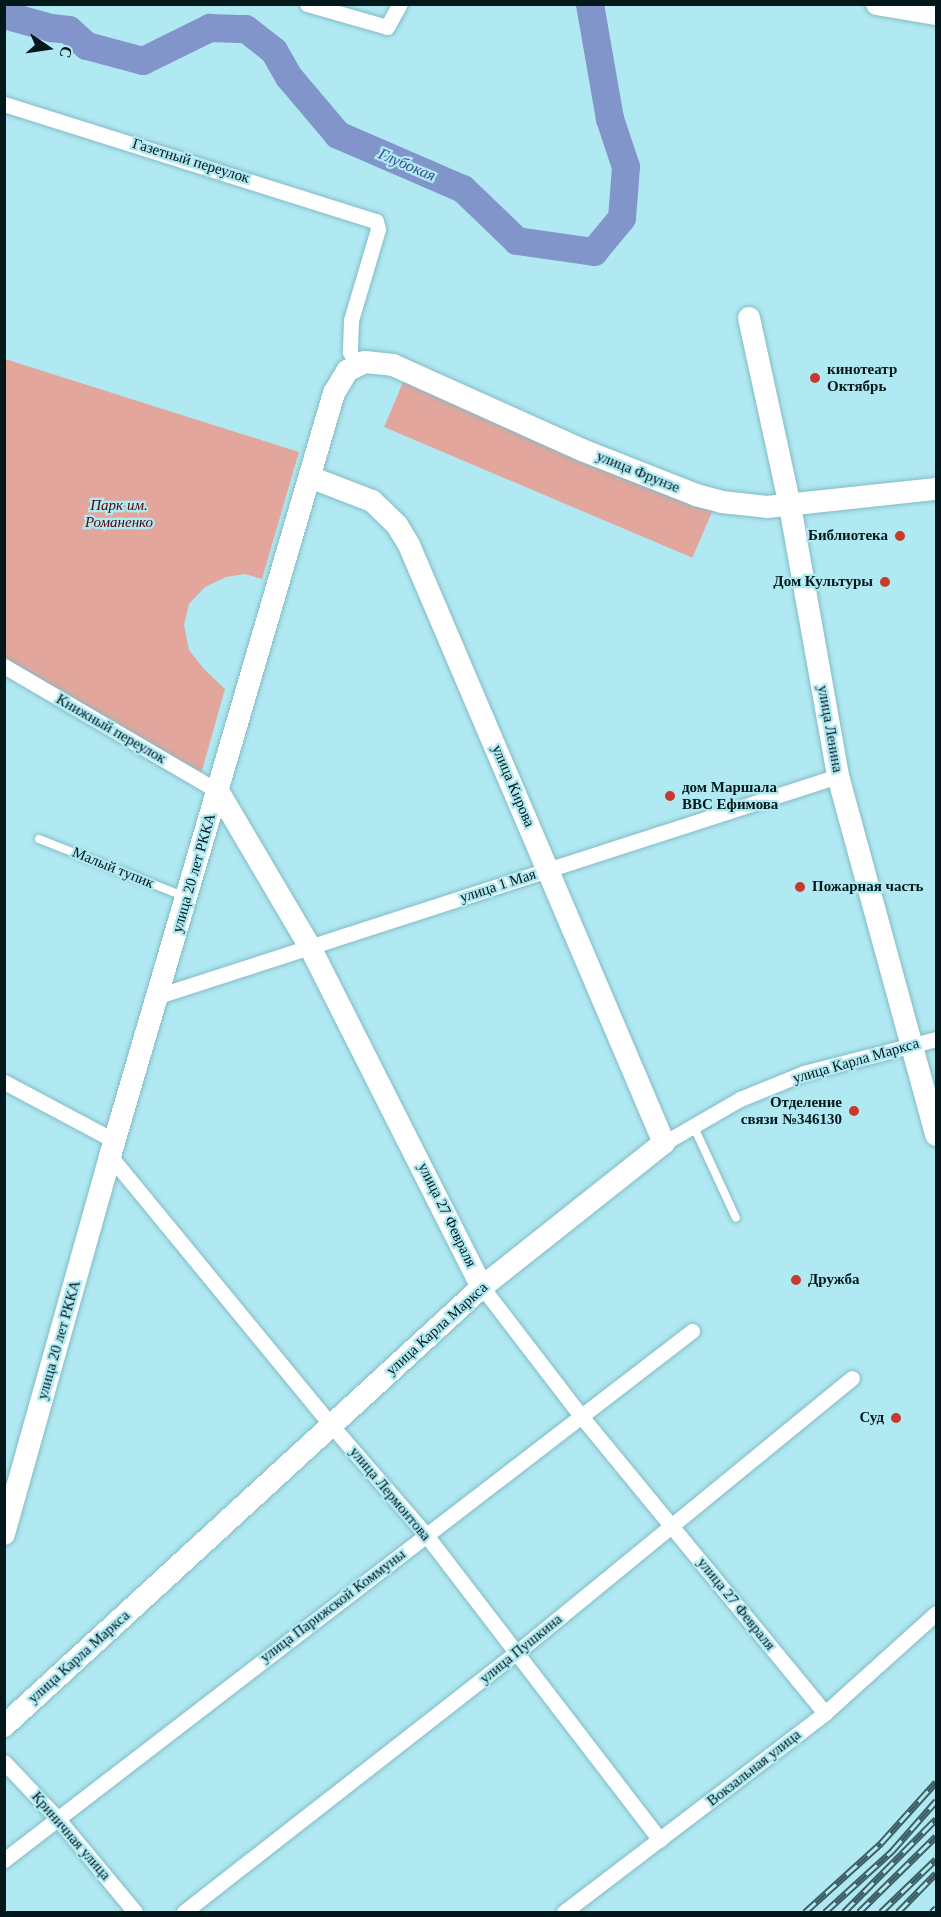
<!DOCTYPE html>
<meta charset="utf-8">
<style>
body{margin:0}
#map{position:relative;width:941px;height:1917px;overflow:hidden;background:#b0e9f2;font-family:"Times New Roman",serif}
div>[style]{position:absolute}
.green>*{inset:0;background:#e3a69c;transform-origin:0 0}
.river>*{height:28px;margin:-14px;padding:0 14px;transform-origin:14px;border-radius:14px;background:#8295ca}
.roads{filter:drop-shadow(0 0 2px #84bbc5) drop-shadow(0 0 2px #84bbc5)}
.lane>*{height:8px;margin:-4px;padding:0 4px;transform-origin:4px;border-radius:4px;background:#fff}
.street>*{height:15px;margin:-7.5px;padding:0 7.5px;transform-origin:7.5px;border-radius:7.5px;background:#fff}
.secondary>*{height:22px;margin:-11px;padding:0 11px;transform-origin:11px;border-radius:11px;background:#fff}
.rail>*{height:7px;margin-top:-3.5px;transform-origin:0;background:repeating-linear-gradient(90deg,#b0e9f2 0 14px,#3d5f64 0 28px);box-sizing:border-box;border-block:2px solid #3d5f64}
.dots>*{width:16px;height:16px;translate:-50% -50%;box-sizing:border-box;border:3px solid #b0e9f2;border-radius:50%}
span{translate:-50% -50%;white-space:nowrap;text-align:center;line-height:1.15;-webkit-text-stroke:4.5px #b0e9f2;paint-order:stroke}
.street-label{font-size:15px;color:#02181b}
.poi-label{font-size:15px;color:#02181b;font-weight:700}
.left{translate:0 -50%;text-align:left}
.right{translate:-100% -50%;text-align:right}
.park-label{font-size:15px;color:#540302;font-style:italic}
.water-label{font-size:16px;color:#3a4d90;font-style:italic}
.frame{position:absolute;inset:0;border:6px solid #02181b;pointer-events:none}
.north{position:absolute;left:18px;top:18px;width:60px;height:60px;-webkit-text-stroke:4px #b0e9f2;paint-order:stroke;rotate:103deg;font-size:16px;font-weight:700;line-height:24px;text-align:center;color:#02181b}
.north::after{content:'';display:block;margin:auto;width:21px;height:27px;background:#02181b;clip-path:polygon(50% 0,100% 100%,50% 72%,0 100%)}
</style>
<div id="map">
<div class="green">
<div style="clip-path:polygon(5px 359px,299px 452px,262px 579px,245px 574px,226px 577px,205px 587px,189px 604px,184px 625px,189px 650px,204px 669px,225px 689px,201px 774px,5px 665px)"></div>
<div style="left:404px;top:380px;width:335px;height:51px;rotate:23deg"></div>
</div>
<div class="river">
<div style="left:4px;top:15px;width:49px;rotate:15.5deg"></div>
<div style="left:51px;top:28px;width:18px;rotate:6deg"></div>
<div style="left:69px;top:30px;width:24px;rotate:42deg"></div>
<div style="left:87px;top:46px;width:58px;rotate:15deg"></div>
<div style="left:143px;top:61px;width:75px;rotate:-26.2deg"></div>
<div style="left:210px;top:28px;width:36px;rotate:2deg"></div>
<div style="left:246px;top:29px;width:36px;rotate:38deg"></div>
<div style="left:274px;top:51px;width:30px;rotate:60deg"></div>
<div style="left:289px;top:77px;width:76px;rotate:49.8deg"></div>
<div style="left:338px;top:135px;width:136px;rotate:23.4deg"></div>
<div style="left:463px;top:189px;width:75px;rotate:43.9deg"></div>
<div style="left:517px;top:241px;width:78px;rotate:8.1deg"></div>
<div style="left:594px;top:252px;width:44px;rotate:-50.5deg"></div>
<div style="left:622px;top:218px;width:51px;rotate:-85.5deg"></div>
<div style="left:626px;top:167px;width:51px;rotate:-108.4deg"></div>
<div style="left:610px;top:119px;width:117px;rotate:-99.9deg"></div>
</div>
<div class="roads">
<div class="lane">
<div style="left:39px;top:839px;width:155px;rotate:21.6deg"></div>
<div style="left:693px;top:1125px;width:102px;rotate:65.2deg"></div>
</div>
<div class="street">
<div style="left:307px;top:4px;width:83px;rotate:16deg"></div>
<div style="left:387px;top:27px;width:26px;rotate:-61deg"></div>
<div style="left:4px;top:104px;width:390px;rotate:17.5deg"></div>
<div style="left:376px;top:221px;width:8px;rotate:76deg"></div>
<div style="left:378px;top:229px;width:95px;rotate:106.5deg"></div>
<div style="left:351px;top:320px;width:32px;rotate:92deg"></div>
<div style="left:350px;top:352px;width:15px;rotate:62deg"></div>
<div style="left:4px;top:666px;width:248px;rotate:30.3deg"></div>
<div style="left:158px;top:996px;width:715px;rotate:-17.93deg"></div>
<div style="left:4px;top:1082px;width:126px;rotate:28deg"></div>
<div style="left:664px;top:1143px;width:88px;rotate:-30.1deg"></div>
<div style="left:740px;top:1099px;width:69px;rotate:-22.1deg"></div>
<div style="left:804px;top:1073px;width:136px;rotate:-14.4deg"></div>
<div style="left:110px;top:1156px;width:350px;rotate:50.6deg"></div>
<div style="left:332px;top:1426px;width:144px;rotate:49.2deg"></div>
<div style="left:426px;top:1535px;width:384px;rotate:52.5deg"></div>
<div style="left:482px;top:1287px;width:163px;rotate:52.5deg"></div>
<div style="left:581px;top:1416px;width:384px;rotate:50.6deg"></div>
<div style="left:4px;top:1762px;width:77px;rotate:46.6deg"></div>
<div style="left:57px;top:1818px;width:122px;rotate:50.3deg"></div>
<div style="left:4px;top:1860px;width:868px;rotate:-37.56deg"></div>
<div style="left:184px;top:1912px;width:421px;rotate:-38deg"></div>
<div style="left:516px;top:1653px;width:434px;rotate:-39.3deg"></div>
<div style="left:564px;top:1912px;width:328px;rotate:-37.3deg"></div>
<div style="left:825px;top:1713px;width:149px;rotate:-42deg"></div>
</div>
<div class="secondary">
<div style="left:877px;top:4px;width:60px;rotate:9.6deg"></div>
<div style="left:749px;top:318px;width:192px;rotate:77.7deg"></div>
<div style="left:790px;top:506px;width:274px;rotate:79.9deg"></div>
<div style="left:838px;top:776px;width:372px;rotate:74.7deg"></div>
<div style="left:218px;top:791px;width:181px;rotate:59.5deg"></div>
<div style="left:310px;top:947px;width:381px;rotate:63.2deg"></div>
<div style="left:4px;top:1534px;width:393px;rotate:-74.3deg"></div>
<div style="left:110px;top:1156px;width:795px;rotate:-73.64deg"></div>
<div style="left:334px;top:393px;width:26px;rotate:-59deg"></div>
<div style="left:347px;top:371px;width:20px;rotate:-27deg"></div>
<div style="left:365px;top:362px;width:28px;rotate:6deg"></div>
<div style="left:393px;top:365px;width:207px;rotate:24.2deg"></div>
<div style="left:582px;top:450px;width:123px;rotate:21.5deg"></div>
<div style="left:696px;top:495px;width:27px;rotate:15deg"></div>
<div style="left:722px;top:502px;width:45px;rotate:6.3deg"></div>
<div style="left:767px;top:507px;width:170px;rotate:-6.1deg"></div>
<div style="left:4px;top:1726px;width:649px;rotate:-42.56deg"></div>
<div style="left:482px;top:1287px;width:232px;rotate:-38.4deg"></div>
<div style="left:664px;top:1143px;width:650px;rotate:-113.09deg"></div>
<div style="left:409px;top:545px;width:23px;rotate:-121deg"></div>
<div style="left:397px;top:525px;width:35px;rotate:-136deg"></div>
<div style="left:372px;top:501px;width:66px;rotate:-158.8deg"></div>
</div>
</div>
<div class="rail">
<div style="left:805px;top:1912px;width:103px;rotate:-42.2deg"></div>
<div style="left:881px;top:1843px;width:82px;rotate:-48deg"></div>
<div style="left:825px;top:1912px;width:91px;rotate:-42.3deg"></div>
<div style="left:892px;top:1851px;width:67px;rotate:-48.7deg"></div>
<div style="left:844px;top:1912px;width:131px;rotate:-45.3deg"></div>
<div style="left:859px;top:1912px;width:108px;rotate:-44.6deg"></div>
<div style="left:881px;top:1912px;width:76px;rotate:-43.9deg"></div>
<div style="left:898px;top:1912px;width:54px;rotate:-45.7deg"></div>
<div style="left:932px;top:1912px;width:6px;rotate:-45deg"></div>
</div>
<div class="dots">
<div style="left:815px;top:378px;background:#c6392d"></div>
<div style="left:900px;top:536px;background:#c6392d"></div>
<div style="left:885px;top:582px;background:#c6392d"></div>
<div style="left:670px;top:796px;background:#c6392d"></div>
<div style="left:800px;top:887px;background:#c6392d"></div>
<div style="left:854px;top:1111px;background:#c6392d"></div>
<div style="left:796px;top:1280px;background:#c6392d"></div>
<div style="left:896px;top:1418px;background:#c6392d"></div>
</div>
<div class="street-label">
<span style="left:191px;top:161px;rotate:17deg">Газетный переулок</span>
<span style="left:638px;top:472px;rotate:22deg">улица Фрунзе</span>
<span style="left:111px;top:729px;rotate:30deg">Книжный переулок</span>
<span style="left:830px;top:729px;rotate:80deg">улица Ленина</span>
<span style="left:513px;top:786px;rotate:67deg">улица Кирова</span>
<span style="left:113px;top:868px;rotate:22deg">Малый тупик</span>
<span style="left:194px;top:873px;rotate:-74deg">улица 20 лет РККА</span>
<span style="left:498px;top:886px;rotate:-18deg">улица 1 Мая</span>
<span style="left:856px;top:1061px;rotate:-16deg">улица Карла Маркса</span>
<span style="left:447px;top:1215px;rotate:64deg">улица 27 Февраля</span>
<span style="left:437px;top:1329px;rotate:-42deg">улица Карла Маркса</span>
<span style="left:59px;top:1340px;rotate:-74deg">улица 20 лет РККА</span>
<span style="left:390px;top:1494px;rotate:50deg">улица Лермонтова</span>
<span style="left:736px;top:1604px;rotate:51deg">улица 27 Февраля</span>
<span style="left:333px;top:1606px;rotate:-37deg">улица Парижской Коммуны</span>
<span style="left:521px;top:1649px;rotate:-39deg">улица Пушкина</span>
<span style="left:79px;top:1657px;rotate:-42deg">улица Карла Маркса</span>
<span style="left:754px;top:1768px;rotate:-38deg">Вокзальная улица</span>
<span style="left:71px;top:1836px;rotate:49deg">Криничная улица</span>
</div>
<div class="poi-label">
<span class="left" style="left:827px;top:378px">кинотеатр<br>Октябрь</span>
<span class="right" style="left:888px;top:536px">Библиотека</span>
<span class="right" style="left:873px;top:582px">Дом Культуры</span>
<span class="left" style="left:682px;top:796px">дом Маршала<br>ВВС Ефимова</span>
<span class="left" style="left:812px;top:887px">Пожарная часть</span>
<span class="right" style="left:842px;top:1111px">Отделение<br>связи №346130</span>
<span class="left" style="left:808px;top:1280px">Дружба</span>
<span class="right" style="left:884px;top:1418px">Суд</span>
</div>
<div class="park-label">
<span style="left:119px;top:514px">Парк им.<br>Романенко</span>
</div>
<div class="water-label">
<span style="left:407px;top:165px;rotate:23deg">Глубокая</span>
</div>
<div class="frame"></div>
<div class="north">С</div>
</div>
